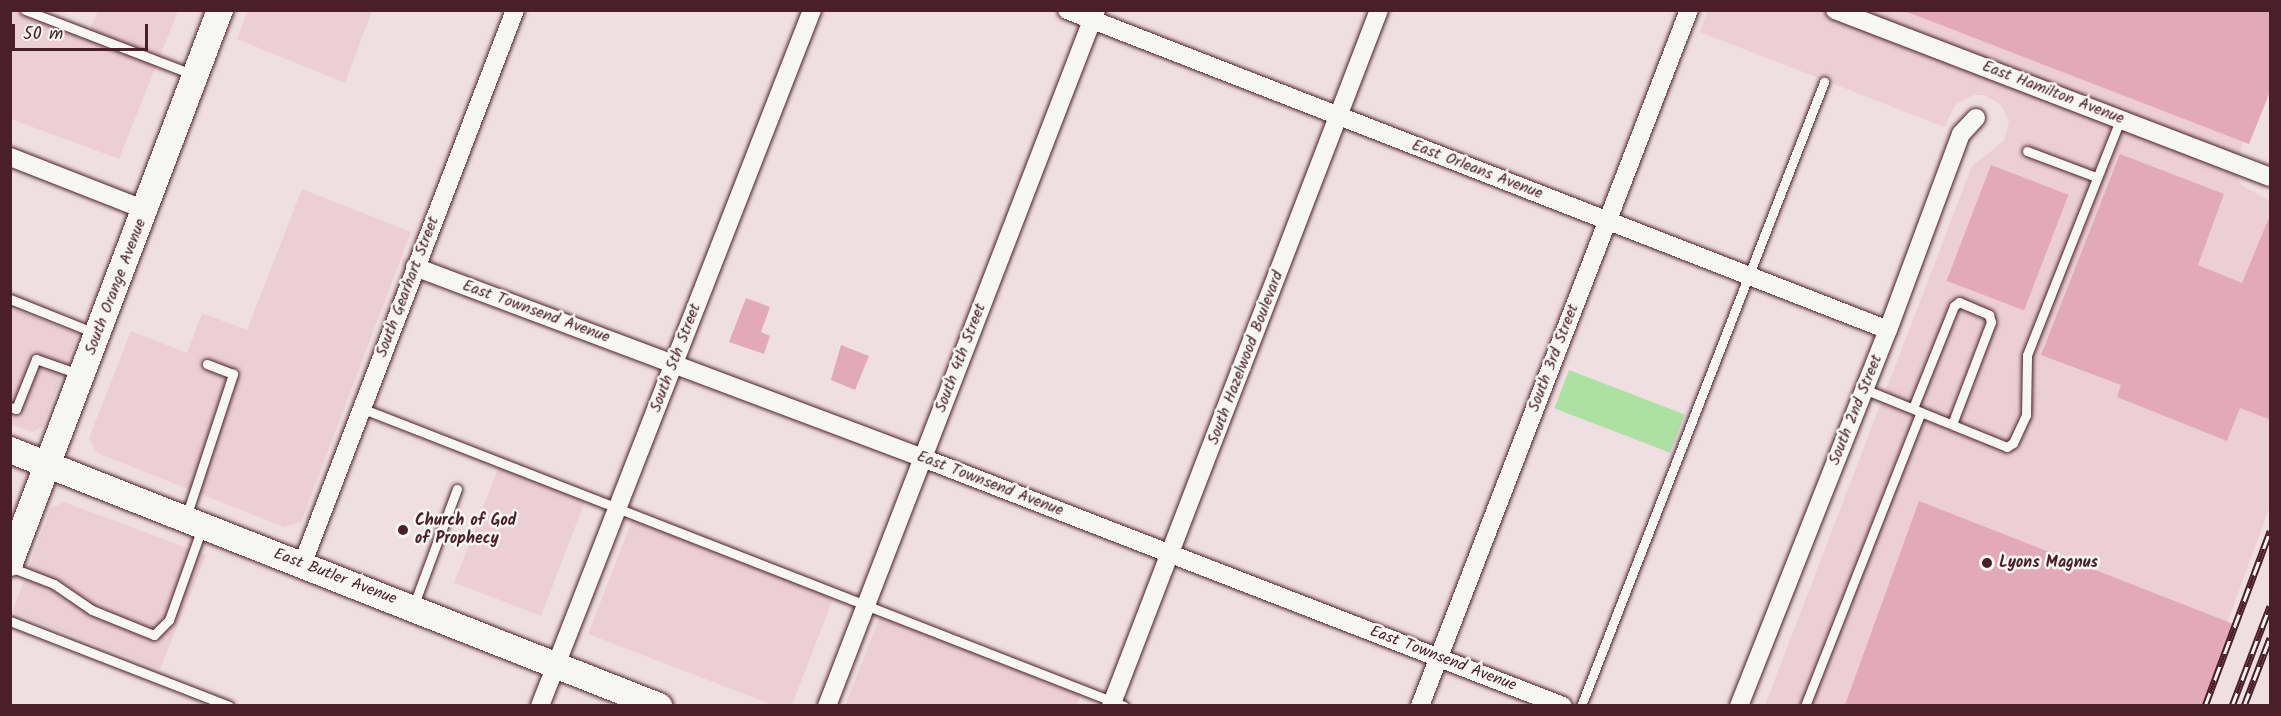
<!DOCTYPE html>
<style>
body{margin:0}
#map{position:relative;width:2281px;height:716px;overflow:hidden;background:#f0dfe2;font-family:Kalam,sans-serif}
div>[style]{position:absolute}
.built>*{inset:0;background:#eccfd6;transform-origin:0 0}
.green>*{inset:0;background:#ade1a3;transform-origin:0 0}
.building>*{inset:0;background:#e2a9bb;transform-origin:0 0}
.roads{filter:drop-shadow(0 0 2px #4a1f2b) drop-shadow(0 0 2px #4a1f2b)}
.lane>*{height:9px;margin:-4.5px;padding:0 4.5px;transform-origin:4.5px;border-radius:4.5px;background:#f6f6f2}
.street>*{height:18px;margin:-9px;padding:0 9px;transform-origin:9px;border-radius:9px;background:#f6f6f2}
.secondary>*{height:26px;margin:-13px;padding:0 13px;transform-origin:13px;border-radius:13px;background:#f6f6f2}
.rail>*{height:7px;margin-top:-3.5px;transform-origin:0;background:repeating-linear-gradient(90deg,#f6f6f2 0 14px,#4a1f2b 0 28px);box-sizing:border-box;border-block:2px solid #4a1f2b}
.dots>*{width:16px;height:16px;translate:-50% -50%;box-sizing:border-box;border:3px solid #f6f6f2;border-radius:50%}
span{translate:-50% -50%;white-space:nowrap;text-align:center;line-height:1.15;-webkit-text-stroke:5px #f6f6f2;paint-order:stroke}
.street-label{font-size:16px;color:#4a1f2b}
.poi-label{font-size:16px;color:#4a1f2b;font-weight:700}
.left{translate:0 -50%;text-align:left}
.frame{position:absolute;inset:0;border:12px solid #4a1f2b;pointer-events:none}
.scale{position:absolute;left:12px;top:24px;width:136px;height:27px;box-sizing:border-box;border:3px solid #4a1f2b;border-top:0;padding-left:8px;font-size:18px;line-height:21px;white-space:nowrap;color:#4a1f2b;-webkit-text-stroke:4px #f6f6f2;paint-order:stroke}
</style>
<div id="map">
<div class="built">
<div style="clip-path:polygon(248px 10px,372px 10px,372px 11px,345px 83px,237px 39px)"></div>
<div style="clip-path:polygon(1708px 10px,2270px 11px,2270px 67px,2234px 169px,2241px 185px,2270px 201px,2270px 506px,2197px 705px,1765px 705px,1972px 166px,2004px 141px,2009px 121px,2001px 105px,1984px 95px,1974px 95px,1956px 104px,1944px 127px,1700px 32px)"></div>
<div style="clip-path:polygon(10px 11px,40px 11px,90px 30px,98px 11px,178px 11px,119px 159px,11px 119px)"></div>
<div style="clip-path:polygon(302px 189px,411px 232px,301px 522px,284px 527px,97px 453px,89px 438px,131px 331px,187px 353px,202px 313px,247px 330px)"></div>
<div style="clip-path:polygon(10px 308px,78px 334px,42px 427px,32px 432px,11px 424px)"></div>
<div style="left:499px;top:466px;width:93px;height:125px;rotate:21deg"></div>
<div style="clip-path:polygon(64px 502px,206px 555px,160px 669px,12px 612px,51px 508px)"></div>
<div style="clip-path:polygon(633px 518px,834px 596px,792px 705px,773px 705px,588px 634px)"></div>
<div style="clip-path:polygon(881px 614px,1082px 691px,1076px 705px,845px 706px)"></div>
</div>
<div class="green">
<div style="left:1569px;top:370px;width:124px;height:41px;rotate:21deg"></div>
</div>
<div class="building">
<div style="clip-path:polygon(1902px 10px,2271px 10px,2271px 89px,2249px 144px)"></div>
<div style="clip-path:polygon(2120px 154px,2224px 194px,2198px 265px,2242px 283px,2271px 213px,2271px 420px,2240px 408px,2227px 441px,2117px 397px,2121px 385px,2041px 355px)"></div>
<div style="left:1991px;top:165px;width:83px;height:124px;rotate:21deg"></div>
<div style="clip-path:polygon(746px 298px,770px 307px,761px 332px,770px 336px,764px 354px,729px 342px)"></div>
<div style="clip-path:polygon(841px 345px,869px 356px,855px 390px,831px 380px)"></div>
<div style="clip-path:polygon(1919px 501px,2236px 625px,2205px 705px,1845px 705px)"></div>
</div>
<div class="roads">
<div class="lane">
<div style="left:25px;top:10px;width:181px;rotate:21deg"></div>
<div style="left:2027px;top:151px;width:74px;rotate:20.6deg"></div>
<div style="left:10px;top:299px;width:92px;rotate:21.8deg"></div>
<div style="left:1864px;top:389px;width:154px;rotate:22.1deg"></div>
<div style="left:2007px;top:447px;width:7px;rotate:-34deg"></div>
<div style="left:2013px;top:443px;width:31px;rotate:-65deg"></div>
<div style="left:2026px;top:415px;width:60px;rotate:-89deg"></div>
<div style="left:2027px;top:355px;width:255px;rotate:-68.4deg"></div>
<div style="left:10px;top:407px;width:6px;rotate:18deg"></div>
<div style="left:16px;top:409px;width:54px;rotate:-68.2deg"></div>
<div style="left:36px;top:359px;width:46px;rotate:19.2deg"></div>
<div style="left:361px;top:408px;width:819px;rotate:21.33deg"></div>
<div style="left:1913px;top:408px;width:110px;rotate:-68.1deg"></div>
<div style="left:1954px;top:306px;width:6px;rotate:-39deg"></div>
<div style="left:1959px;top:302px;width:33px;rotate:23deg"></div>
<div style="left:1989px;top:315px;width:7px;rotate:74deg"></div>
<div style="left:1991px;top:322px;width:109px;rotate:110.9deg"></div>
<div style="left:186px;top:517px;width:151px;rotate:-71.8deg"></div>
<div style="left:233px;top:374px;width:28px;rotate:-159deg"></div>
<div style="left:10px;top:567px;width:47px;rotate:21.1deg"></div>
<div style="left:54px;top:584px;width:46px;rotate:34.4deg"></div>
<div style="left:92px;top:610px;width:67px;rotate:22deg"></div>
<div style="left:154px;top:635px;width:21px;rotate:-45deg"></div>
<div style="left:169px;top:620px;width:98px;rotate:-70.3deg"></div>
<div style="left:413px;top:607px;width:126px;rotate:-69.6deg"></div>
<div style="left:10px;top:621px;width:235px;rotate:21.2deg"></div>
<div style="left:1581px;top:706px;width:670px;rotate:-68.72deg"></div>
<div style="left:1805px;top:706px;width:316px;rotate:-68.5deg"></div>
</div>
<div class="street">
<div style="left:1067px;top:10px;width:881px;rotate:21.29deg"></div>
<div style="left:1835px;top:10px;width:466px;rotate:21deg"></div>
<div style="left:10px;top:157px;width:145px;rotate:21.4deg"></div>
<div style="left:415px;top:267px;width:543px;rotate:20.61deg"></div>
<div style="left:923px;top:458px;width:686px;rotate:21.18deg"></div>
<div style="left:302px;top:565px;width:594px;rotate:-69deg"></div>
<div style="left:540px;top:706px;width:747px;rotate:-68.65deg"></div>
<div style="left:827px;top:706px;width:746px;rotate:-68.87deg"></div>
<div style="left:1111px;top:706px;width:746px;rotate:-68.94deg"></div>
<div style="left:1420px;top:706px;width:746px;rotate:-68.87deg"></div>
<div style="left:1739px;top:706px;width:404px;rotate:-68.4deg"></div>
<div style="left:1888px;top:330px;width:209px;rotate:-69.6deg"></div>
<div style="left:1961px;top:134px;width:22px;rotate:-47deg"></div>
</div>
<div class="secondary">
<div style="left:10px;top:450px;width:698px;rotate:21.53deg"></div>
<div style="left:10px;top:563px;width:592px;rotate:-69.21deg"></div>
</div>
</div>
<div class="rail">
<div style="left:2205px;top:706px;width:187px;rotate:-69.6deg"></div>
<div style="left:2232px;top:706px;width:107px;rotate:-69.2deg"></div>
<div style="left:2244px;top:706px;width:73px;rotate:-69.1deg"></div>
</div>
<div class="dots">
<div style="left:403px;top:530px;background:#4a1f2b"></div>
<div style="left:1987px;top:563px;background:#4a1f2b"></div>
</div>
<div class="street-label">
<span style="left:2053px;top:93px;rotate:21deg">East Hamilton Avenue</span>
<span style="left:1477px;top:170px;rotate:21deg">East Orleans Avenue</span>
<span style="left:116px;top:287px;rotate:-69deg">South Orange Avenue</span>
<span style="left:408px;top:287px;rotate:-69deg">South Gearhart Street</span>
<span style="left:536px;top:312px;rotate:20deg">East Townsend Avenue</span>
<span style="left:676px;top:358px;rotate:-69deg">South 5th Street</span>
<span style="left:961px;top:358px;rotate:-69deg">South 4th Street</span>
<span style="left:1246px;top:358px;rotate:-69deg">South Hazelwood Boulevard</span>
<span style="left:1554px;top:358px;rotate:-69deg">South 3rd Street</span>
<span style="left:1856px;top:410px;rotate:-68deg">South 2nd Street</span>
<span style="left:990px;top:484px;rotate:21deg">East Townsend Avenue</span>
<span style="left:335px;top:577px;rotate:21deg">East Butler Avenue</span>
<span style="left:1443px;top:659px;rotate:21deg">East Townsend Avenue</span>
</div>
<div class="poi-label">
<span class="left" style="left:415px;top:530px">Church of God<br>of Prophecy</span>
<span class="left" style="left:1999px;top:563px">Lyons Magnus</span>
</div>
<div class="frame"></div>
<div class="scale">50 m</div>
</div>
